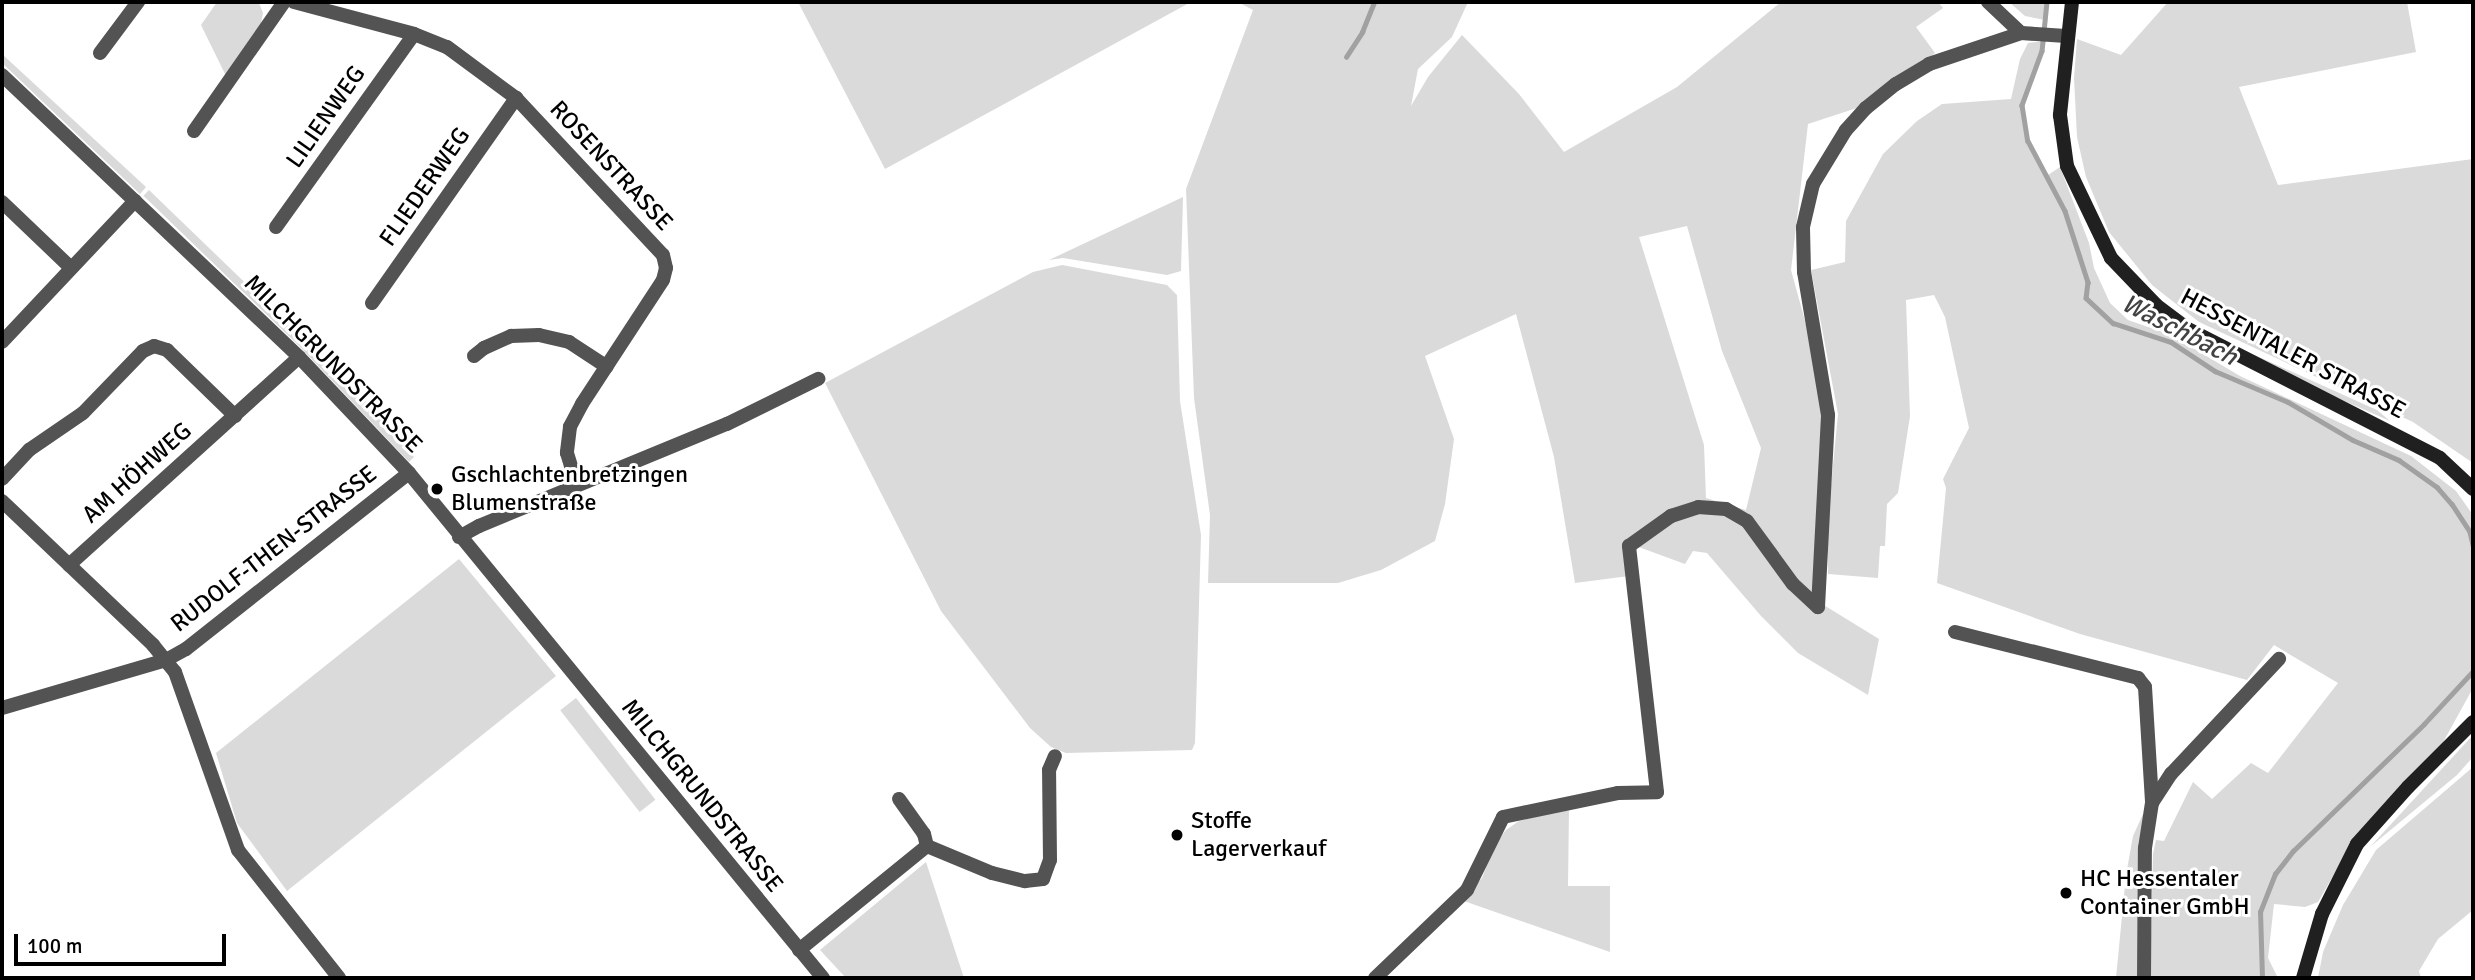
<!DOCTYPE html>
<meta charset="utf-8">
<style>
body{margin:0}
#map{position:relative;width:2475px;height:980px;overflow:hidden;background:#fff;font-family:Signika,sans-serif}
div>[style]{position:absolute}
.green>*{inset:0;background:#dadada;transform-origin:0 0}
.stream>*{height:4.5px;margin:-2.25px;padding:0 2.25px;transform-origin:2.25px;border-radius:2.25px;background:#a1a1a1}
.minor>*{height:14px;margin:-7px;padding:0 7px;transform-origin:7px;border-radius:7px;background:#535353}
.tertiary>*{height:14px;margin:-7px;padding:0 7px;transform-origin:7px;border-radius:7px;background:#535353}
.secondary>*{height:14px;margin:-7px;padding:0 7px;transform-origin:7px;border-radius:7px;background:#202020}
.dots>*{width:19px;height:19px;translate:-50% -50%;box-sizing:border-box;border:4px solid #fff;border-radius:50%}
span{translate:-50% -50%;white-space:nowrap;text-align:center;line-height:1.15;-webkit-text-stroke:6px #fff;paint-order:stroke}
.street-label{font-size:24px;color:#000}
.poi-label{font-size:24px;color:#000}
.left{translate:0 -50%;text-align:left}
.water-label{font-size:26px;color:#424242;font-style:italic}
.frame{position:absolute;inset:0;border:4px solid #000;pointer-events:none}
.scale{position:absolute;left:14px;top:934px;width:212px;height:32px;box-sizing:border-box;border:4px solid #000;border-top:0;padding-left:9px;font-size:21px;line-height:24px;white-space:nowrap;color:#000;-webkit-text-stroke:5px #fff;paint-order:stroke}
</style>
<div id="map">
<div class="green">
<div style="clip-path:polygon(217px 2px,253px 2px,259px 3px,263px 13px,259px 33px,226px 76px,201px 25px)"></div>
<div style="clip-path:polygon(798px 2px,1191px 2px,885px 169px)"></div>
<div style="clip-path:polygon(evenodd,1238px 2px,1468px 2px,1452px 37px,1418px 69px,1411px 106px,1428px 77px,1462px 35px,1519px 94px,1564px 152px,1677px 87px,1781px 2px,1938px 2px,1943px 8px,1916px 27px,1935px 53px,1863px 106px,1808px 124px,1791px 270px,1832px 419px,1814px 599px,1879px 639px,1868px 695px,1798px 653px,1761px 616px,1707px 553px,1693px 551px,1685px 564px,1625px 542px,1629px 576px,1575px 583px,1554px 457px,1516px 314px,1425px 356px,1454px 439px,1445px 504px,1435px 541px,1381px 570px,1338px 583px,1208px 583px,1210px 515px,1194px 398px,1186px 189px,1253px 10px,1238px 2px,1687px 226px,1722px 351px,1761px 448px,1746px 510px,1706px 498px,1704px 445px,1639px 237px,1687px 226px)"></div>
<div style="clip-path:polygon(2009px 2px,2046px 2px,2045px 20px,2025px 16px)"></div>
<div style="clip-path:polygon(2168px 2px,2407px 2px,2416px 52px,2239px 87px,2278px 185px,2473px 159px,2473px 463px,2413px 422px,2199px 322px,2152px 285px,2109px 232px,2086px 177px,2077px 137px,2074px 78px,2077px 39px,2121px 55px)"></div>
<div style="clip-path:polygon(2046px 41px,2024px 107px,2029px 141px,2048px 175px,2060px 167px,2089px 243px,2094px 268px,2110px 303px,2128px 320px,2171px 335px,2240px 376px,2411px 456px,2456px 491px,2473px 515px,2473px 688px,2441px 746px,2352px 843px,2318px 902px,2305px 907px,2274px 904px,2268px 958px,2278px 978px,2150px 978px,2153px 854px,2156px 840px,2164px 841px,2193px 782px,2212px 799px,2251px 763px,2268px 773px,2338px 683px,2274px 645px,2247px 680px,2080px 634px,1937px 583px,1946px 488px,1943px 479px,1969px 428px,1945px 317px,1934px 295px,1906px 300px,1910px 416px,1898px 493px,1887px 504px,1885px 546px,1880px 546px,1878px 578px,1828px 574px,1828px 517px,1838px 414px,1811px 270px,1845px 262px,1846px 221px,1883px 154px,1917px 121px,1942px 104px,2011px 99px,2020px 59px,2028px 43px)"></div>
<div style="clip-path:polygon(2px 54px,146px 187px,140px 194px,2px 63px)"></div>
<div style="left:149px;top:190px;width:233px;height:8px;rotate:44deg"></div>
<div style="clip-path:polygon(1183px 197px,1181px 271px,1167px 275px,1063px 258px,1049px 260px)"></div>
<div style="clip-path:polygon(1062px 265px,1167px 285px,1177px 295px,1180px 401px,1201px 535px,1195px 743px,1192px 750px,1066px 753px,1051px 747px,1030px 728px,941px 611px,825px 383px,1033px 272px)"></div>
<div style="clip-path:polygon(2208px 334px,2377px 410px,2390px 421px,2272px 369px)"></div>
<div style="clip-path:polygon(304px 351px,323px 359px,363px 398px,414px 457px,409px 462px)"></div>
<div style="clip-path:polygon(459px 559px,556px 676px,287px 891px,237px 823px,216px 753px)"></div>
<div style="left:576px;top:698px;width:129px;height:20px;rotate:52deg"></div>
<div style="clip-path:polygon(2473px 735px,2473px 757px,2457px 775px,2370px 847px)"></div>
<div style="clip-path:polygon(2473px 767px,2473px 910px,2438px 939px,2419px 971px,2421px 978px,2318px 978px,2323px 952px,2343px 905px,2376px 850px)"></div>
<div style="clip-path:polygon(1569px 809px,1568px 886px,1610px 886px,1610px 952px,1461px 900px,1482px 878px,1494px 846px,1506px 830px,1519px 821px)"></div>
<div style="clip-path:polygon(2143px 814px,2137px 978px,2116px 978px,2126px 875px,2133px 836px)"></div>
<div style="clip-path:polygon(926px 862px,964px 978px,846px 978px,820px 950px)"></div>
</div>
<div class="stream">
<div style="left:2047px;top:2px;width:49px;rotate:95.8deg"></div>
<div style="left:2042px;top:51px;width:58px;rotate:110.3deg"></div>
<div style="left:2022px;top:105px;width:36px;rotate:81deg"></div>
<div style="left:2028px;top:141px;width:79px;rotate:62.1deg"></div>
<div style="left:2065px;top:211px;width:75px;rotate:72.1deg"></div>
<div style="left:2088px;top:282px;width:16px;rotate:97deg"></div>
<div style="left:2086px;top:298px;width:37px;rotate:43deg"></div>
<div style="left:2113px;top:323px;width:61px;rotate:18.1deg"></div>
<div style="left:2171px;top:342px;width:53px;rotate:33.4deg"></div>
<div style="left:2215px;top:371px;width:79px;rotate:23deg"></div>
<div style="left:2288px;top:402px;width:75px;rotate:30.3deg"></div>
<div style="left:2353px;top:440px;width:50px;rotate:23.5deg"></div>
<div style="left:2399px;top:460px;width:47px;rotate:35.4deg"></div>
<div style="left:2437px;top:487px;width:23px;rotate:49deg"></div>
<div style="left:2452px;top:504px;width:33px;rotate:57deg"></div>
<div style="left:2470px;top:532px;width:13px;rotate:77deg"></div>
<div style="left:1346px;top:57px;width:30px;rotate:-57deg"></div>
<div style="left:1362px;top:32px;width:32px;rotate:-68deg"></div>
<div style="left:2262px;top:978px;width:66px;rotate:-91.7deg"></div>
<div style="left:2260px;top:912px;width:41px;rotate:-68.5deg"></div>
<div style="left:2275px;top:874px;width:29px;rotate:-52deg"></div>
<div style="left:2293px;top:851px;width:182px;rotate:-44.1deg"></div>
<div style="left:2424px;top:724px;width:72px;rotate:-47.2deg"></div>
</div>
<div class="minor">
<div style="left:294px;top:2px;width:124px;rotate:14.9deg"></div>
<div style="left:414px;top:34px;width:35px;rotate:22deg"></div>
<div style="left:447px;top:47px;width:86px;rotate:36.5deg"></div>
<div style="left:516px;top:98px;width:215px;rotate:46.9deg"></div>
<div style="left:663px;top:255px;width:13px;rotate:77deg"></div>
<div style="left:666px;top:268px;width:12px;rotate:104deg"></div>
<div style="left:663px;top:280px;width:148px;rotate:123.2deg"></div>
<div style="left:582px;top:404px;width:26px;rotate:118deg"></div>
<div style="left:570px;top:427px;width:26px;rotate:97deg"></div>
<div style="left:567px;top:453px;width:34px;rotate:73deg"></div>
<div style="left:1988px;top:2px;width:45px;rotate:43.2deg"></div>
<div style="left:100px;top:53px;width:64px;rotate:-53.3deg"></div>
<div style="left:194px;top:131px;width:157px;rotate:-55.1deg"></div>
<div style="left:2px;top:202px;width:95px;rotate:43.7deg"></div>
<div style="left:276px;top:227px;width:237px;rotate:-54.4deg"></div>
<div style="left:372px;top:303px;width:251px;rotate:-54.9deg"></div>
<div style="left:2px;top:342px;width:194px;rotate:-46.7deg"></div>
<div style="left:474px;top:356px;width:13px;rotate:-39deg"></div>
<div style="left:484px;top:348px;width:30px;rotate:-24deg"></div>
<div style="left:511px;top:336px;width:28px;rotate:-2deg"></div>
<div style="left:539px;top:335px;width:31px;rotate:13deg"></div>
<div style="left:569px;top:342px;width:45px;rotate:33.3deg"></div>
<div style="left:2px;top:479px;width:40px;rotate:-47deg"></div>
<div style="left:29px;top:450px;width:65px;rotate:-34.4deg"></div>
<div style="left:83px;top:413px;width:86px;rotate:-45.9deg"></div>
<div style="left:143px;top:351px;width:12px;rotate:-24deg"></div>
<div style="left:154px;top:346px;width:14px;rotate:17deg"></div>
<div style="left:167px;top:350px;width:95px;rotate:44.1deg"></div>
<div style="left:2px;top:501px;width:209px;rotate:43.6deg"></div>
<div style="left:153px;top:645px;width:35px;rotate:51deg"></div>
<div style="left:175px;top:672px;width:189px;rotate:70.5deg"></div>
<div style="left:238px;top:850px;width:163px;rotate:51.7deg"></div>
<div style="left:459px;top:537px;width:23px;rotate:-29deg"></div>
<div style="left:479px;top:526px;width:268px;rotate:-22.4deg"></div>
<div style="left:727px;top:424px;width:102px;rotate:-26.3deg"></div>
<div style="left:69px;top:565px;width:310px;rotate:-42.1deg"></div>
<div style="left:1955px;top:632px;width:189px;rotate:14.1deg"></div>
<div style="left:2138px;top:678px;width:11px;rotate:52deg"></div>
<div style="left:2145px;top:687px;width:116px;rotate:86.5deg"></div>
<div style="left:2px;top:708px;width:171px;rotate:-16.3deg"></div>
<div style="left:166px;top:660px;width:23px;rotate:-29deg"></div>
<div style="left:186px;top:649px;width:284px;rotate:-38.3deg"></div>
<div style="left:899px;top:799px;width:43px;rotate:54.5deg"></div>
<div style="left:924px;top:834px;width:12px;rotate:76deg"></div>
<div style="left:799px;top:950px;width:165px;rotate:-39.1deg"></div>
<div style="left:927px;top:846px;width:70px;rotate:22.6deg"></div>
<div style="left:992px;top:873px;width:34px;rotate:14deg"></div>
<div style="left:1025px;top:881px;width:18px;rotate:-6deg"></div>
<div style="left:1043px;top:879px;width:20px;rotate:-70deg"></div>
<div style="left:1050px;top:860px;width:90px;rotate:-90.6deg"></div>
<div style="left:1049px;top:770px;width:15px;rotate:-67deg"></div>
<div style="left:1375px;top:978px;width:127px;rotate:-43.7deg"></div>
<div style="left:1467px;top:890px;width:81px;rotate:-63.7deg"></div>
<div style="left:1503px;top:817px;width:117px;rotate:-11.8deg"></div>
<div style="left:1618px;top:793px;width:39px;rotate:-1deg"></div>
<div style="left:1657px;top:792px;width:248px;rotate:-96.5deg"></div>
<div style="left:1629px;top:546px;width:52px;rotate:-35.5deg"></div>
<div style="left:1671px;top:516px;width:28px;rotate:-18deg"></div>
<div style="left:1698px;top:507px;width:28px;rotate:4deg"></div>
<div style="left:1726px;top:509px;width:24px;rotate:30deg"></div>
<div style="left:1747px;top:521px;width:78px;rotate:53.9deg"></div>
<div style="left:1793px;top:584px;width:34px;rotate:43deg"></div>
<div style="left:1818px;top:607px;width:192px;rotate:-87deg"></div>
<div style="left:1828px;top:415px;width:145px;rotate:-99.5deg"></div>
<div style="left:1804px;top:272px;width:45px;rotate:-91.3deg"></div>
<div style="left:1803px;top:227px;width:44px;rotate:-76.9deg"></div>
<div style="left:1813px;top:184px;width:63px;rotate:-58.6deg"></div>
<div style="left:1846px;top:130px;width:30px;rotate:-48deg"></div>
<div style="left:1866px;top:108px;width:38px;rotate:-39deg"></div>
<div style="left:1896px;top:84px;width:39px;rotate:-31deg"></div>
<div style="left:1929px;top:64px;width:97px;rotate:-18.6deg"></div>
<div style="left:2021px;top:33px;width:45px;rotate:3.8deg"></div>
<div style="left:2144px;top:978px;width:130px;rotate:-89.6deg"></div>
<div style="left:2145px;top:848px;width:46px;rotate:-81.2deg"></div>
<div style="left:2152px;top:803px;width:35px;rotate:-57deg"></div>
<div style="left:2171px;top:774px;width:158px;rotate:-46.8deg"></div>
</div>
<div class="tertiary">
<div style="left:2px;top:75px;width:410px;rotate:43.5deg"></div>
<div style="left:299px;top:357px;width:160px;rotate:46.5deg"></div>
<div style="left:409px;top:473px;width:653px;rotate:50.66deg"></div>
</div>
<div class="secondary">
<div style="left:2072px;top:2px;width:114px;rotate:96.1deg"></div>
<div style="left:2060px;top:115px;width:51px;rotate:82.2deg"></div>
<div style="left:2067px;top:166px;width:102px;rotate:64.4deg"></div>
<div style="left:2111px;top:258px;width:65px;rotate:46.2deg"></div>
<div style="left:2156px;top:305px;width:38px;rotate:37deg"></div>
<div style="left:2186px;top:328px;width:285px;rotate:27.1deg"></div>
<div style="left:2440px;top:458px;width:45px;rotate:43.2deg"></div>
<div style="left:2303px;top:978px;width:67px;rotate:-73.5deg"></div>
<div style="left:2322px;top:914px;width:78px;rotate:-63.4deg"></div>
<div style="left:2357px;top:844px;width:76px;rotate:-48.2deg"></div>
<div style="left:2408px;top:787px;width:92px;rotate:-45deg"></div>
</div>
<div class="dots">
<div style="left:437px;top:489px;background:#000"></div>
<div style="left:1177px;top:835px;background:#000"></div>
<div style="left:2066px;top:893px;background:#000"></div>
</div>
<div class="street-label">
<span style="left:326px;top:117px;rotate:-55deg">LILIENWEG</span>
<span style="left:611px;top:166px;rotate:47deg">ROSENSTRASSE</span>
<span style="left:425px;top:187px;rotate:-55deg">FLIEDERWEG</span>
<span style="left:2293px;top:354px;rotate:28deg">HESSENTALER STRASSE</span>
<span style="left:333px;top:364px;rotate:45deg">MILCHGRUNDSTRASSE</span>
<span style="left:137px;top:473px;rotate:-42deg">AM HÖHWEG</span>
<span style="left:274px;top:549px;rotate:-38deg">RUDOLF-THEN-STRASSE</span>
<span style="left:702px;top:796px;rotate:51deg">MILCHGRUNDSTRASSE</span>
</div>
<div class="poi-label">
<span class="left" style="left:451px;top:489px">Gschlachtenbretzingen<br>Blumenstraße</span>
<span class="left" style="left:1191px;top:835px">Stoffe<br>Lagerverkauf</span>
<span class="left" style="left:2080px;top:893px">HC Hessentaler<br>Container GmbH</span>
</div>
<div class="water-label">
<span style="left:2179px;top:331px;rotate:27deg">Waschbach</span>
</div>
<div class="frame"></div>
<div class="scale">100 m</div>
</div>
